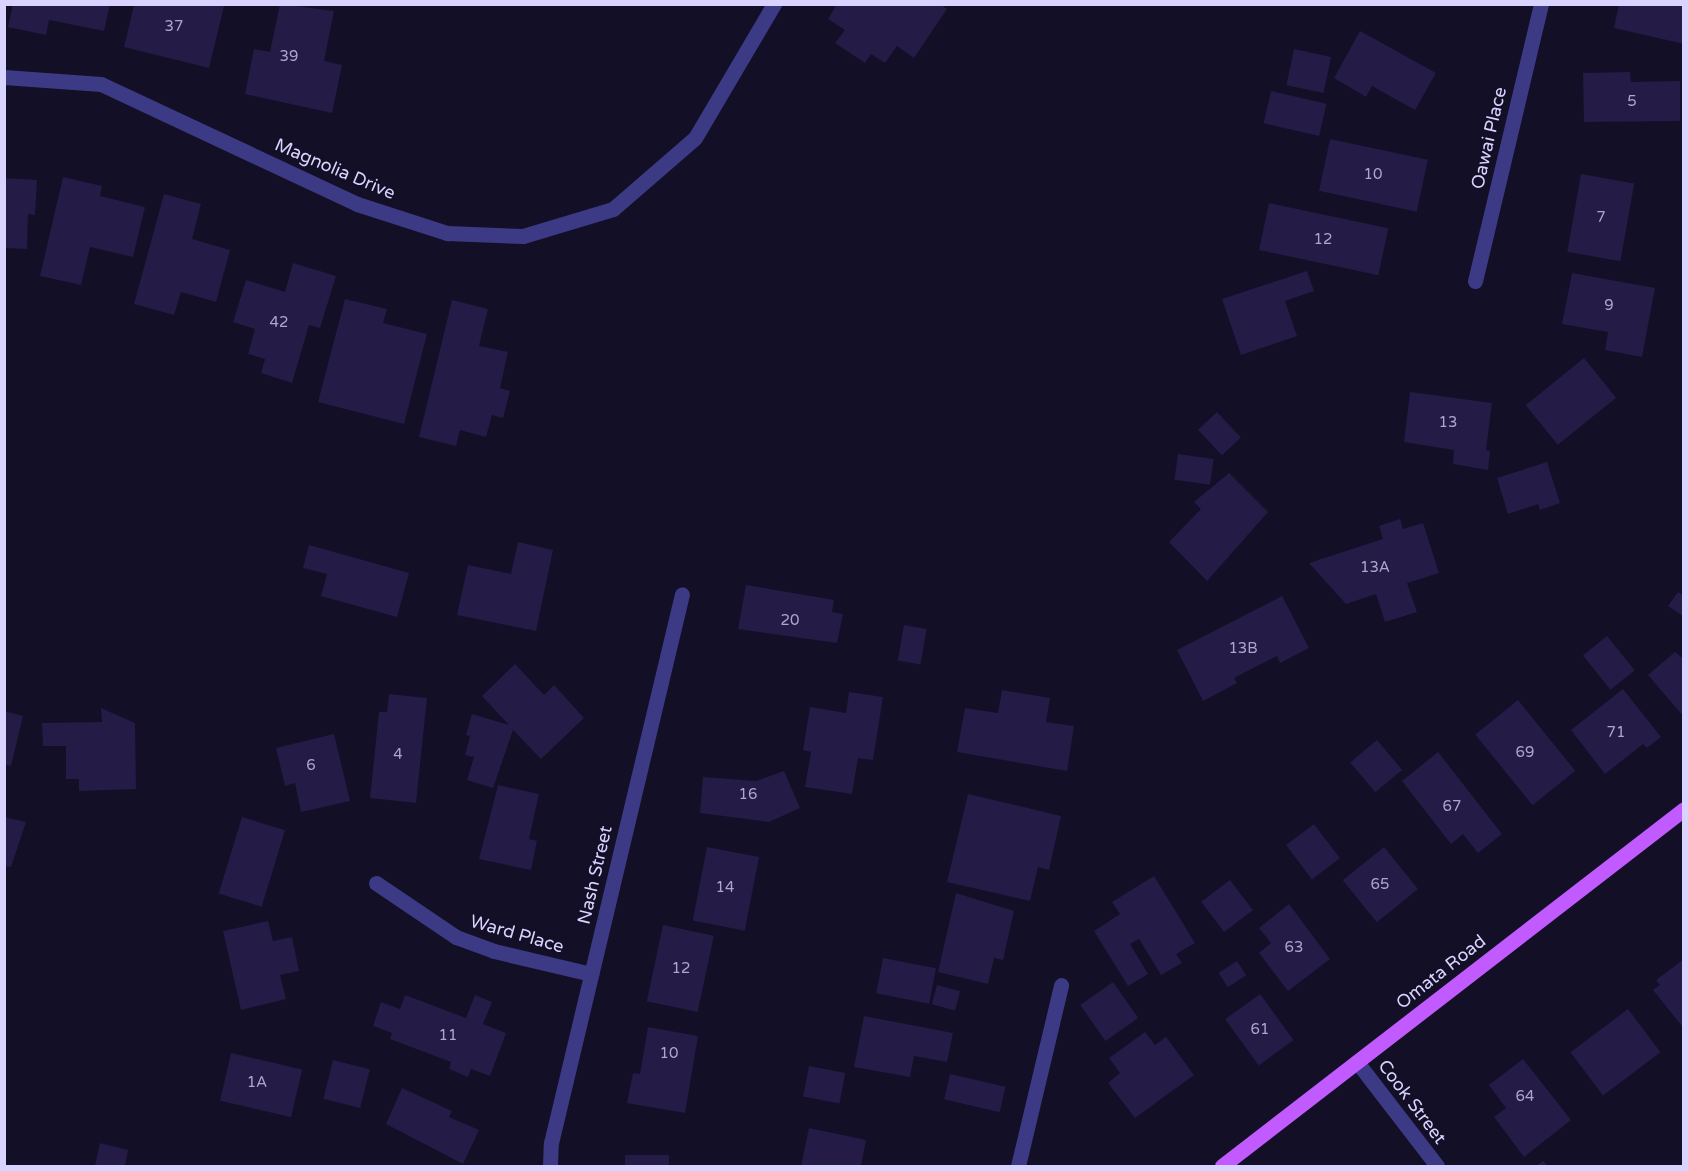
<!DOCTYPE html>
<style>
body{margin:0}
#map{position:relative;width:1688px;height:1171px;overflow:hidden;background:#130f26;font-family:"Varela Round",sans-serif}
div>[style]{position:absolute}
.building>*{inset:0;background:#241b47;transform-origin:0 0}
.minor>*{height:15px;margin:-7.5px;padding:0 7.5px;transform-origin:7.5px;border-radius:7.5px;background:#3d3a85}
.major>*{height:15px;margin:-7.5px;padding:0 7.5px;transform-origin:7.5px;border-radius:7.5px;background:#c25bff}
span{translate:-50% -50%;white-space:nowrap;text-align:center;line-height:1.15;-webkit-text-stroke:4.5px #130f26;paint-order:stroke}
.number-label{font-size:15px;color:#aca6d1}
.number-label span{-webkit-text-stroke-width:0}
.street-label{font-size:18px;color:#d9d4ff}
.frame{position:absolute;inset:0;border:6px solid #d9d4ff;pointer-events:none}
</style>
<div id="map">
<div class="building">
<div style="clip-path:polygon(13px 4px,110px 4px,104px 31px,49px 20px,46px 35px,8px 27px)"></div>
<div style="clip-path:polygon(280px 4px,334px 11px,324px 61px,342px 65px,332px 113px,245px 94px,254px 49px,270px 52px)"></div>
<div style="clip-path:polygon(837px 4px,940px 4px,947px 9px,914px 58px,897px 46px,885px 63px,871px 54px,865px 63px,835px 43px,845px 30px,828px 19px)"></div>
<div style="clip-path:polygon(1619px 4px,1684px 4px,1684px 44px,1614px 28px)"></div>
<div style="clip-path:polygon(134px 5px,224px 6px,209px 68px,124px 47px)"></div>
<div style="clip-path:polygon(1360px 31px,1436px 73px,1415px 110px,1372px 86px,1366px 97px,1334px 78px)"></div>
<div style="left:1294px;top:49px;width:38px;height:37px;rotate:12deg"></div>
<div style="clip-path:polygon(1630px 72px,1631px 82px,1680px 81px,1680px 121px,1584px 122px,1583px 73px)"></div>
<div style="left:1271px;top:91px;width:57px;height:33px;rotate:13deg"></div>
<div style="left:1330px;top:139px;width:100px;height:53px;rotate:12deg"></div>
<div style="left:1581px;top:174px;width:54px;height:79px;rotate:10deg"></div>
<div style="clip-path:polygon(63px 177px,102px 186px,100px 196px,145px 207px,133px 257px,90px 247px,81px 285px,40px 276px)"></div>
<div style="clip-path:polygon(4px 178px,37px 180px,35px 215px,28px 214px,27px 249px,4px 248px)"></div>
<div style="clip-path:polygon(164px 194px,201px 204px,192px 239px,230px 250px,216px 302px,181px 292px,174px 315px,134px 304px)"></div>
<div style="left:1269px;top:203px;width:122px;height:48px;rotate:12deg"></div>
<div style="clip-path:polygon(293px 263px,336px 276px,320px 328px,309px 325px,292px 383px,261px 373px,265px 359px,248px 354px,255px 329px,233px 322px,246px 280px,285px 292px)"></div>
<div style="clip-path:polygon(1307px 271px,1314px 291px,1285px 301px,1297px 336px,1241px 355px,1222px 299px)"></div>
<div style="clip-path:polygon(1572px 273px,1655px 288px,1642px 357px,1605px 350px,1608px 332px,1562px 324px)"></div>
<div style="clip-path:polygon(345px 299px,387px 309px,383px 323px,427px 334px,404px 424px,318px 402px)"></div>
<div style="clip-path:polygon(452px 300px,488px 309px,479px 346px,508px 352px,500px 388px,510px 391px,503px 418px,492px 415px,486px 437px,460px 430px,456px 446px,419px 437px)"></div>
<div style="left:1584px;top:358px;width:51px;height:75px;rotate:51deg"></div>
<div style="clip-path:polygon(1410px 392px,1492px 403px,1486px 450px,1490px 451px,1488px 470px,1453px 464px,1454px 450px,1404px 442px)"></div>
<div style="left:1217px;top:412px;width:35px;height:26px;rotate:47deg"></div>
<div style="left:1178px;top:454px;width:36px;height:26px;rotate:8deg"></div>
<div style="clip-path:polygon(1547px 462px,1560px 503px,1540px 510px,1538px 504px,1508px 514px,1497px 478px)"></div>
<div style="clip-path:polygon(1229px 473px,1268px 512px,1207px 581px,1169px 542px,1201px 509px,1194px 502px)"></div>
<div style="clip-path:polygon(1400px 519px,1403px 529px,1423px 523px,1439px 573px,1407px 583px,1417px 612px,1385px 622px,1376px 594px,1346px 604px,1309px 563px,1383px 539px,1379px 526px)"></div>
<div style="clip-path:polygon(518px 542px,553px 550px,536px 631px,457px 615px,468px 565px,511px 574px)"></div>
<div style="clip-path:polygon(309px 545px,409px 573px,397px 617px,321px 596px,327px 574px,303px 568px)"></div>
<div style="clip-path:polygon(746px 585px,834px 600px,832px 612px,843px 614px,837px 643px,738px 629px)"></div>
<div style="clip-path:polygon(1678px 592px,1684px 596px,1684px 617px,1668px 606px)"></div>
<div style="clip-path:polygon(1282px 596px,1309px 648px,1280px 663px,1277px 656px,1234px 678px,1237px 683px,1203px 701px,1177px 650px)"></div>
<div style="left:904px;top:625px;width:23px;height:36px;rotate:10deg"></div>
<div style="left:1607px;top:636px;width:44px;height:31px;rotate:51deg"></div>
<div style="clip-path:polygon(1675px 652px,1684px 659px,1684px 717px,1648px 675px)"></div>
<div style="clip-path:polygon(515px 664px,544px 695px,554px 685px,584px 718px,541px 759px,513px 730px,493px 788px,467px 780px,474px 757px,465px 755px,470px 736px,466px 735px,472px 714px,509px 725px,482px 696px)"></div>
<div style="clip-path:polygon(1623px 689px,1661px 737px,1647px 748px,1643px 744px,1605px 774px,1571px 730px)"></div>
<div style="clip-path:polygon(1002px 690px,1050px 698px,1046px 722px,1074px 726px,1067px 771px,957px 752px,965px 708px,998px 713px)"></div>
<div style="clip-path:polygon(849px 692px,883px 697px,873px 760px,858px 758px,852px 794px,805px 787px,811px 752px,803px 750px,810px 707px,846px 713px)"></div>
<div style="clip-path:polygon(389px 694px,427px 698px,416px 803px,370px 798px,379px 712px,387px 712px)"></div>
<div style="left:1518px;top:700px;width:91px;height:55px;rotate:51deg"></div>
<div style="clip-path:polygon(101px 708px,135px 723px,136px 789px,79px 791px,79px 779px,66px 779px,66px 746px,43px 746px,42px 723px,102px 722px)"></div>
<div style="clip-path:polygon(4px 711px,23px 716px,11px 766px,4px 764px)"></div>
<div style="clip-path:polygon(334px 734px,350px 801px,301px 812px,295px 783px,285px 786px,276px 748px)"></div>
<div style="left:1377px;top:740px;width:39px;height:35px;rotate:50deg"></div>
<div style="clip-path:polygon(1438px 752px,1502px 834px,1478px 853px,1463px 834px,1451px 844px,1402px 781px)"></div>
<div style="clip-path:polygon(784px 771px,800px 808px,769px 822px,700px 813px,703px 777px,756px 781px)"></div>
<div style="clip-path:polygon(498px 785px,539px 794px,529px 839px,537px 841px,531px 870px,479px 859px)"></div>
<div style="clip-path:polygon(968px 794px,1061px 816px,1049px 870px,1038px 867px,1030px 901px,947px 882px)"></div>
<div style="clip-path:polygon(4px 817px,26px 822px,11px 867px,4px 866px)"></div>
<div style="left:242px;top:817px;width:45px;height:80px;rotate:17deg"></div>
<div style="left:1314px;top:824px;width:43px;height:35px;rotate:53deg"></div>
<div style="left:707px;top:847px;width:53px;height:75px;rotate:11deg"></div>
<div style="left:1384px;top:847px;width:54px;height:53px;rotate:51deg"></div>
<div style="clip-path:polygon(1154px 876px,1195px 943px,1176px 954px,1182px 963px,1161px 975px,1139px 939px,1130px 944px,1148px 974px,1128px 986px,1094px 931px,1120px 914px,1112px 902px)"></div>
<div style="left:1230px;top:880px;width:38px;height:36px;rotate:53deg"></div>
<div style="clip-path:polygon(956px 893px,1014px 911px,1003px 960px,994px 958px,988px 984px,938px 972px)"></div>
<div style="clip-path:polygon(1289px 904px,1330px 959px,1288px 991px,1259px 953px,1271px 943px,1259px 928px)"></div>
<div style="clip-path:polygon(268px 921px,273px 941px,292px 937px,299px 971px,280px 975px,286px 999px,241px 1010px,223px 931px)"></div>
<div style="left:663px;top:925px;width:52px;height:78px;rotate:12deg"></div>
<div style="left:883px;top:958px;width:54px;height:36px;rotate:11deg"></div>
<div style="clip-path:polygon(1684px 959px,1684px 1024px,1682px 1026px,1653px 990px,1660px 985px,1656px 980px)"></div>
<div style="left:1237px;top:961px;width:17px;height:22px;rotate:57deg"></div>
<div style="left:1113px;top:982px;width:44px;height:40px;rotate:55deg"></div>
<div style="left:937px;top:985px;width:24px;height:20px;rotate:15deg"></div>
<div style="left:1260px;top:994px;width:57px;height:43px;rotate:54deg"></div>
<div style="clip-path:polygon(405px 995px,466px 1018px,475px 995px,492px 1002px,483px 1024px,506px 1033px,490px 1076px,471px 1069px,468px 1077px,449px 1069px,451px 1062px,390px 1039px,392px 1033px,373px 1026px,381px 1002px,400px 1009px)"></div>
<div style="left:1628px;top:1009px;width:54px;height:72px;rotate:53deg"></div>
<div style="clip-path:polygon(864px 1016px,953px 1033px,947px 1062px,914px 1056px,910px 1077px,854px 1067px)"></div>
<div style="clip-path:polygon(648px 1027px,698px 1036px,685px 1113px,627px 1103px,633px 1073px,640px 1074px)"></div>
<div style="clip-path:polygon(1145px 1032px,1155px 1045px,1166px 1037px,1194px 1075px,1135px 1118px,1108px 1083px,1120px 1073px,1109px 1058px)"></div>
<div style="left:231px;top:1053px;width:73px;height:49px;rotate:13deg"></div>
<div style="clip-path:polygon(1523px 1059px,1571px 1120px,1524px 1157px,1494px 1117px,1506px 1108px,1489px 1085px)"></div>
<div style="left:333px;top:1060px;width:38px;height:40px;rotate:14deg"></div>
<div style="left:809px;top:1066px;width:37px;height:31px;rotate:11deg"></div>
<div style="left:950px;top:1074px;width:57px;height:26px;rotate:13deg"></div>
<div style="clip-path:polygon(402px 1088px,452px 1111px,449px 1117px,479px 1130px,463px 1164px,386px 1124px)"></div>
<div style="clip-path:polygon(809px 1128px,866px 1140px,861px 1166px,801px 1166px)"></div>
<div style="clip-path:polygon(100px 1143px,128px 1150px,125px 1166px,95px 1166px)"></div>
<div style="left:669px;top:1155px;width:11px;height:44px;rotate:90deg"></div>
<div style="clip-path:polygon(1543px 1161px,1548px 1166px,1536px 1166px)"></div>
</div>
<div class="minor">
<div style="left:4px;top:77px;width:97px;rotate:4.1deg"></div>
<div style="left:101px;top:84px;width:283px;rotate:25.1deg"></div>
<div style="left:357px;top:204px;width:95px;rotate:17.9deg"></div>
<div style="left:447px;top:233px;width:76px;rotate:2.3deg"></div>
<div style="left:523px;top:236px;width:94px;rotate:-16.7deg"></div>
<div style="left:613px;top:209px;width:108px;rotate:-40.9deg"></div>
<div style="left:695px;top:138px;width:156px;rotate:-59.5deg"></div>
<div style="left:1475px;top:281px;width:285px;rotate:-76.6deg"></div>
<div style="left:376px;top:883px;width:97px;rotate:34deg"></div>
<div style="left:456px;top:937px;width:40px;rotate:20.2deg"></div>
<div style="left:494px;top:951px;width:100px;rotate:13.3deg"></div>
<div style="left:1357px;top:1062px;width:131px;rotate:52.4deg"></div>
<div style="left:550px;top:1166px;width:23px;rotate:-88deg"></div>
<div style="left:551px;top:1143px;width:564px;rotate:-76.58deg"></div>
<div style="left:1018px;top:1166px;width:186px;rotate:-76.6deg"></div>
</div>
<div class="major">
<div style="left:1222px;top:1166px;width:584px;rotate:-37.69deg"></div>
</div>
<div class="number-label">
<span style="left:174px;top:27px">37</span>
<span style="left:289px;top:57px">39</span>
<span style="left:1632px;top:102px">5</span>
<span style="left:1373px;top:175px">10</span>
<span style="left:1601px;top:218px">7</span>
<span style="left:1323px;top:240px">12</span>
<span style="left:1609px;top:306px">9</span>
<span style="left:279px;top:323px">42</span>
<span style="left:1448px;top:423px">13</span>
<span style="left:1375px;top:568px">13A</span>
<span style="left:790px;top:621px">20</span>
<span style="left:1243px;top:649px">13B</span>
<span style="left:1616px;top:733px">71</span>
<span style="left:1525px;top:753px">69</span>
<span style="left:398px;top:755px">4</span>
<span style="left:311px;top:766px">6</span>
<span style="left:748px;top:795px">16</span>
<span style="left:1452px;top:807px">67</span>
<span style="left:1380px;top:885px">65</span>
<span style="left:725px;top:888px">14</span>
<span style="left:1294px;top:948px">63</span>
<span style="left:681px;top:969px">12</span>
<span style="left:1260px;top:1030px">61</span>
<span style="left:448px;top:1036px">11</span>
<span style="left:669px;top:1054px">10</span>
<span style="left:257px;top:1083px">1A</span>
<span style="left:1525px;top:1097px">64</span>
</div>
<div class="street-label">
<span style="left:1489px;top:138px;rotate:-77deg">Oawai Place</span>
<span style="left:335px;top:169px;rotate:23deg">Magnolia Drive</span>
<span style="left:595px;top:875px;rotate:-77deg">Nash Street</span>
<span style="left:517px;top:934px;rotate:16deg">Ward Place</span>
<span style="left:1441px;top:972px;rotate:-38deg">Omata Road</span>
<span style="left:1412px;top:1102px;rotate:53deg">Cook Street</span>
</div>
<div class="frame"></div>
</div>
